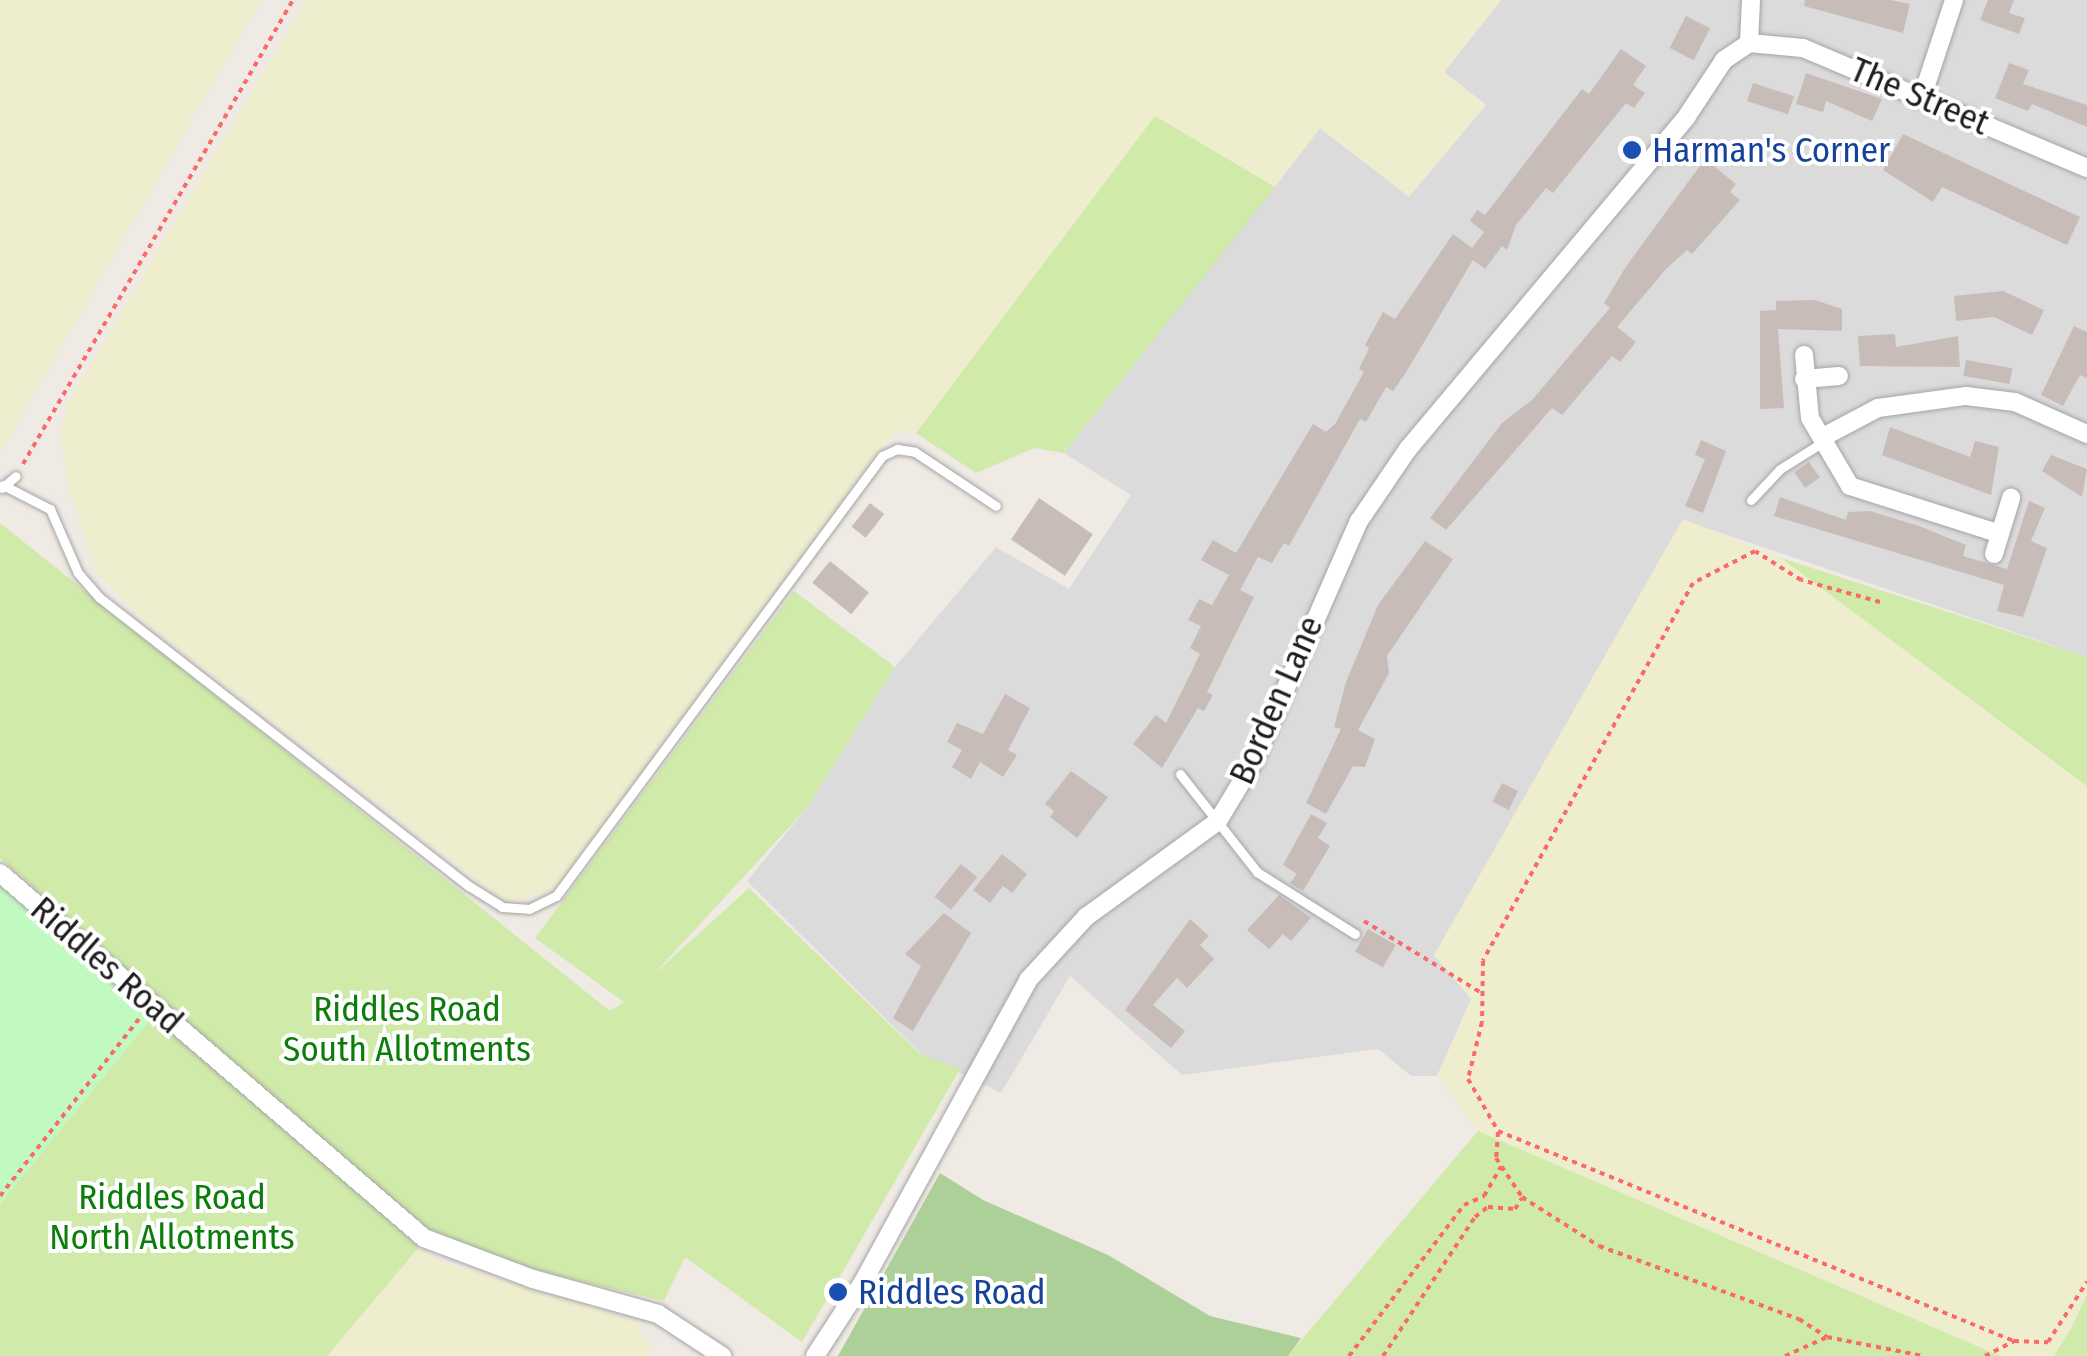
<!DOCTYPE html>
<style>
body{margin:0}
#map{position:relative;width:2087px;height:1356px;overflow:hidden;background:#efeae4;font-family:"Fira Sans Condensed",sans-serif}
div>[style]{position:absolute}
.residential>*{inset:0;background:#dcdbdb}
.farmland>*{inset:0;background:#eeedce}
.grass>*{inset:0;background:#cfeaa9}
.forest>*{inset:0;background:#adcf98}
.park>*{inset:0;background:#c1fac0}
.building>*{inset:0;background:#c7bcb7;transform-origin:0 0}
.path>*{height:4px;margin-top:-2px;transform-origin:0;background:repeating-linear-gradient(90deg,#fb6a68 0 5px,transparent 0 10px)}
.roads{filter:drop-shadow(0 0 2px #a5a5a5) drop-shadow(0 0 2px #a5a5a5)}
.lane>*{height:9px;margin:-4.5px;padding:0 4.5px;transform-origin:4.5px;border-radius:4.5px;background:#fff}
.street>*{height:18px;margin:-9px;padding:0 9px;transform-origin:9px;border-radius:9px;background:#fff}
.dots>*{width:28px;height:28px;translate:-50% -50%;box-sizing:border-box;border:5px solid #fff;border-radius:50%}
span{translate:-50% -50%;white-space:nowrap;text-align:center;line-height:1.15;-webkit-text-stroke:8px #fff;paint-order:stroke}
.street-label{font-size:35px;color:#1e1e1e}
.transit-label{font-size:35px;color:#164399}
.left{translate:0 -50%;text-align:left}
.park-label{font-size:35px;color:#0b7d0a}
</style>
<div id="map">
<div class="residential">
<div style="clip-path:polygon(1501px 0,2087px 0,2087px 657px,1683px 520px,1437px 1076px,1411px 1076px,1378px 1049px,1182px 1075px,1070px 976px,1001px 1093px,922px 1055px,747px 881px,807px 808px,895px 667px,996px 547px,1069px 589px,1131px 495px,1064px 453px,1320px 128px,1409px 196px,1486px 105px,1444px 72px)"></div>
</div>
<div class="farmland">
<div style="clip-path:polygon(0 0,261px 0,0 453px)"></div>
<div style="clip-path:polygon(306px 0,1501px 0,1444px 72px,1486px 105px,1409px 197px,1320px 128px,1275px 187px,1155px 117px,916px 433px,897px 430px,879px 450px,555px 889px,520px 900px,503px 900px,156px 631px,97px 574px,70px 492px,60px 438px,67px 404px)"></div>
<div style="clip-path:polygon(1683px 519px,1781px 558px,2087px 786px,2087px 1295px,2054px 1356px,2000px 1356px,1478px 1131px,1437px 1076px,1472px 1000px,1434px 955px)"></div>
<div style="clip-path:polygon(419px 1247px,441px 1261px,639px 1322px,643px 1339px,653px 1346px,646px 1356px,327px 1356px)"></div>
</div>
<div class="grass">
<div style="clip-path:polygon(1155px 116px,1275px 187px,1064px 453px,1034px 448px,976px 473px,916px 433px)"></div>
<div style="clip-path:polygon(0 523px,610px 1011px,624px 1002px,535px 938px,794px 591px,895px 667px,807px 808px,653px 975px,749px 888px,921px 1055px,960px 1069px,802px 1342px,685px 1257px,664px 1301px,523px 1268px,424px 1231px,0 858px)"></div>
<div style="clip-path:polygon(1781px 558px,2087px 657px,2087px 786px)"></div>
<div style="clip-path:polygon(154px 1015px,419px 1247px,327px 1356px,0 1356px,0 1204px)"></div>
<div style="clip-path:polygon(1478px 1131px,2000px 1356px,1288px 1356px)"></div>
<div style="clip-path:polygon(2087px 1295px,2087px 1356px,2054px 1356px,2071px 1328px)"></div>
</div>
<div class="forest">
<div style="clip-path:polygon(940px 1173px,983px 1200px,1108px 1255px,1210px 1316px,1301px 1338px,1288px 1356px,838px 1356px)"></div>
</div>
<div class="park">
<div style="clip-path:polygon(0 884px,154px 1015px,0 1204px)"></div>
</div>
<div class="building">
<div style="clip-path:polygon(1805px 0,1891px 0,1910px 4px,1903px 33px,1804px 6px)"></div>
<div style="clip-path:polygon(1988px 0,2014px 0,2009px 13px,2025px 18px,2019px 34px,1980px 20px)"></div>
<div style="left:1686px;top:16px;width:27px;height:36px;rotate:27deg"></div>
<div style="clip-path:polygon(1621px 49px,1646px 66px,1633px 85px,1645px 93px,1634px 108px,1626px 103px,1553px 193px,1546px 188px,1516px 225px,1507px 250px,1502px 246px,1485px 269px,1473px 260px,1405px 374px,1393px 391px,1386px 387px,1366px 422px,1360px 419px,1289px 546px,1284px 543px,1272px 563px,1258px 557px,1240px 590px,1254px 597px,1207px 692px,1213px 695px,1204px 711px,1198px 708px,1162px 768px,1133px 744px,1156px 715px,1166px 723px,1200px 654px,1190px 648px,1201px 626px,1188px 620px,1199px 599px,1212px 605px,1229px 575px,1201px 560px,1213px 540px,1236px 553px,1313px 424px,1326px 432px,1335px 424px,1364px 372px,1359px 369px,1369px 348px,1365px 345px,1383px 312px,1395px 319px,1453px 234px,1472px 248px,1484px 232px,1470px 221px,1477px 210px,1485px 215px,1582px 89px,1589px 94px)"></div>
<div style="clip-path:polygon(2009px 63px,2029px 70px,2023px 84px,2087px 105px,2087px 127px,2032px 104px,2028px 111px,1995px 98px)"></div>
<div style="clip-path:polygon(1806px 73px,1882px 99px,1872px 121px,1826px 101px,1823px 112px,1796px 104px)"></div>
<div style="left:1753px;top:83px;width:43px;height:19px;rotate:18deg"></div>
<div style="clip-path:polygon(1903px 134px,2080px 217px,2067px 245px,1942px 187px,1933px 202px,1883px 170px)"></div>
<div style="clip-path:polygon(1705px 159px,1736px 184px,1730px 192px,1740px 200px,1692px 254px,1687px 250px,1666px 269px,1617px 327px,1636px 342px,1620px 362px,1612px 356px,1562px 415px,1552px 408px,1446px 530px,1430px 518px,1502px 423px,1532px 400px,1610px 308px,1604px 303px,1627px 265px)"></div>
<div style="clip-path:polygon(2003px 291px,2044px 310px,2032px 335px,1994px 317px,1956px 321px,1954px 296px)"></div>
<div style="clip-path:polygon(1815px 300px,1842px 309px,1842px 331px,1778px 329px,1784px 408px,1760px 409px,1760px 311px,1776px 310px,1776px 301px)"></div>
<div style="clip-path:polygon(2074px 326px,2087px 332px,2087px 378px,2080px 375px,2063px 406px,2041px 395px)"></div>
<div style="clip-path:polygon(1895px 334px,1896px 347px,1958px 336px,1960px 367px,1860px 366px,1858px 336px)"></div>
<div style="left:1966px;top:360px;width:47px;height:16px;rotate:10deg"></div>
<div style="clip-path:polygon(1890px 427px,1970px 457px,1975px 441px,1999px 447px,1991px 495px,1882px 455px)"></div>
<div style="clip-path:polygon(1701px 440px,1726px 451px,1703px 513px,1685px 506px,1705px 459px,1695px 455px)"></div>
<div style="clip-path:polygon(2051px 455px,2087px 469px,2082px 497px,2042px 471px)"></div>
<div style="left:1809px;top:462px;width:19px;height:18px;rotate:55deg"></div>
<div style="clip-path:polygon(1780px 497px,1846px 520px,1848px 512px,1870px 511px,1919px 526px,1966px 545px,1963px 556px,2007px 569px,2029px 501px,2045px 508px,2031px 541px,2047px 548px,2023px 617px,1997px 611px,2004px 585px,1774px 516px)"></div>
<div style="left:1039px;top:498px;width:65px;height:50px;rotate:34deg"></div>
<div style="left:870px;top:503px;width:18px;height:30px;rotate:38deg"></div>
<div style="clip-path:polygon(1425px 541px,1453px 559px,1387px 656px,1389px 673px,1358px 730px,1375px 739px,1365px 767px,1353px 766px,1326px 814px,1306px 803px,1341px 729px,1334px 727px,1346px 682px,1378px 605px)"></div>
<div style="left:830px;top:561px;width:50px;height:28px;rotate:39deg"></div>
<div style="clip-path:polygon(1005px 694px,1030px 708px,1008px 750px,1017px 755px,1003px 777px,980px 762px,971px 779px,952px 767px,962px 750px,947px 742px,957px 723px,983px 734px)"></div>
<div style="clip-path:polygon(1071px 771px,1108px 797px,1077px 838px,1050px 817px,1054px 811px,1045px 804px)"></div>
<div style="left:1502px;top:783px;width:18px;height:21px;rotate:27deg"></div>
<div style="clip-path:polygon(1311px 814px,1327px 823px,1318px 838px,1330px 846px,1303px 891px,1290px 883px,1297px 874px,1283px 865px)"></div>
<div style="clip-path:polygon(1002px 854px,1027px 874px,1012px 893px,1003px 886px,990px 903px,973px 890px)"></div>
<div style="left:961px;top:864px;width:21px;height:42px;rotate:39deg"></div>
<div style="clip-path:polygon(1279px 895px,1311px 918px,1291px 941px,1283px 934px,1269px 949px,1247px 930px)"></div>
<div style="clip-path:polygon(944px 913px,971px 933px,913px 1031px,893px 1018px,921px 966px,905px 954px)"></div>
<div style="clip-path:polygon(1190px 919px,1209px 936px,1200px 945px,1214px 959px,1187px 988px,1177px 978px,1153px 1005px,1185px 1031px,1171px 1048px,1125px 1010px)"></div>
<div style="left:1368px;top:929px;width:32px;height:26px;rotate:30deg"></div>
</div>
<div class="path">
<div style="left:23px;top:464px;width:537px;rotate:-59.81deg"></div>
<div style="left:1880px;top:602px;width:82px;rotate:-164.4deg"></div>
<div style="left:1801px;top:580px;width:54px;rotate:-147.8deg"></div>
<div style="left:1755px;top:551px;width:70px;rotate:152.7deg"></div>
<div style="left:1693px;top:583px;width:432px;rotate:119.1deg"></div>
<div style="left:1483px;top:961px;width:61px;rotate:90.9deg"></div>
<div style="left:1482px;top:1022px;width:59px;rotate:103.8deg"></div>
<div style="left:1468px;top:1079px;width:60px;rotate:60deg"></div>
<div style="left:1498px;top:1131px;width:557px;rotate:22.15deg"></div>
<div style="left:2014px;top:1341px;width:34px;rotate:2deg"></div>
<div style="left:2048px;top:1342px;width:72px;rotate:-57deg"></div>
<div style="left:1364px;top:921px;width:140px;rotate:31.5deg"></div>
<div style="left:1498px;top:1132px;width:26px;rotate:94deg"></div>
<div style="left:1496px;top:1158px;width:47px;rotate:56.3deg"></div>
<div style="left:1522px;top:1197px;width:91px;rotate:32.5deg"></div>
<div style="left:1599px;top:1246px;width:213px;rotate:20.1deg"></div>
<div style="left:1799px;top:1319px;width:33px;rotate:33deg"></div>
<div style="left:0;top:1196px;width:225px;rotate:-51.9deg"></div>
<div style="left:1349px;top:1356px;width:190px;rotate:-52.7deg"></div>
<div style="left:1464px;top:1205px;width:22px;rotate:-24deg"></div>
<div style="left:1484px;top:1196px;width:34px;rotate:-60deg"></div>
<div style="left:1383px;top:1356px;width:167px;rotate:-56.5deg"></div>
<div style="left:1475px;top:1217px;width:16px;rotate:-38deg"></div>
<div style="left:1488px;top:1207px;width:27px;rotate:4deg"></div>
<div style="left:1515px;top:1209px;width:13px;rotate:-58deg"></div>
<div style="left:1785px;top:1356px;width:46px;rotate:-24.3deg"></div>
<div style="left:1827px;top:1337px;width:98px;rotate:11.2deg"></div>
<div style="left:1985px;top:1356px;width:33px;rotate:-27deg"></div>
</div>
<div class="roads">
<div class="lane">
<div style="left:3px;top:485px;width:53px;rotate:27.1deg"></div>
<div style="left:50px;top:509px;width:70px;rotate:66.4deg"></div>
<div style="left:78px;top:573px;width:33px;rotate:49deg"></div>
<div style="left:100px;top:598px;width:468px;rotate:38deg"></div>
<div style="left:469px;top:886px;width:39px;rotate:32deg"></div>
<div style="left:502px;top:907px;width:27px;rotate:4deg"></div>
<div style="left:529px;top:909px;width:30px;rotate:-26deg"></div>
<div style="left:556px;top:896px;width:548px;rotate:-53.46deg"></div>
<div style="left:882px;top:456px;width:17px;rotate:-25deg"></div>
<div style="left:897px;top:449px;width:18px;rotate:9deg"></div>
<div style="left:915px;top:452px;width:97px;rotate:33.7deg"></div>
<div style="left:2px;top:488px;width:18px;rotate:-41deg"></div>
<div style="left:1751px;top:500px;width:42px;rotate:-46.9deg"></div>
<div style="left:1780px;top:469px;width:51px;rotate:-32.1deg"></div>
<div style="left:1180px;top:774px;width:125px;rotate:51.8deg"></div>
<div style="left:1257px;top:872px;width:116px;rotate:32.3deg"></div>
</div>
<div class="street">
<div style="left:1749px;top:43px;width:54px;rotate:5.3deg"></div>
<div style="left:1803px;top:48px;width:308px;rotate:22.9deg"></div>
<div style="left:1749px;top:43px;width:43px;rotate:-87.3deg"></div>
<div style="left:1923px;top:94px;width:99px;rotate:-71.7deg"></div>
<div style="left:1804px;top:355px;width:63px;rotate:84.6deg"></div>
<div style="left:1810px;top:418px;width:79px;rotate:59.5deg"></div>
<div style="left:1850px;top:486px;width:157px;rotate:17.7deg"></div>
<div style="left:1804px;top:379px;width:35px;rotate:-5deg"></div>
<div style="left:1823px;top:437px;width:62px;rotate:-27.8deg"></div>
<div style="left:1878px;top:408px;width:89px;rotate:-7.8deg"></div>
<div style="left:1966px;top:396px;width:49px;rotate:7deg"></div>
<div style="left:2015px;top:402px;width:79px;rotate:24deg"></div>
<div style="left:1994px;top:554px;width:59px;rotate:-73.1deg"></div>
<div style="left:0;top:873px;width:559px;rotate:40.72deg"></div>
<div style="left:424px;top:1238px;width:116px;rotate:20.6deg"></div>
<div style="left:533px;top:1279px;width:130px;rotate:15.6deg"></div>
<div style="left:658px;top:1314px;width:77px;rotate:33.3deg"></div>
<div style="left:815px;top:1356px;width:88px;rotate:-57deg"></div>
<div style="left:863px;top:1282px;width:344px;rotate:-61.3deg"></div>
<div style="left:1028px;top:980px;width:86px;rotate:-47.4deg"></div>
<div style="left:1086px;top:917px;width:163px;rotate:-36deg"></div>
<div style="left:1218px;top:821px;width:70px;rotate:-59deg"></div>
<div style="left:1254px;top:761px;width:262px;rotate:-66.4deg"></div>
<div style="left:1359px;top:521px;width:87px;rotate:-55.8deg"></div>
<div style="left:1408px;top:449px;width:434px;rotate:-50deg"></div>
<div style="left:1687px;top:116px;width:67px;rotate:-56.5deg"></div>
<div style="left:1724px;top:60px;width:30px;rotate:-34deg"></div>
</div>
</div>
<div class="dots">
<div style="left:1632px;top:150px;background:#1a4fb4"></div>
<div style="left:838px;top:1292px;background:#1a4fb4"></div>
</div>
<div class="street-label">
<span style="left:1920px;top:96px;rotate:23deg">The Street</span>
<span style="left:1276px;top:700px;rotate:-66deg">Borden Lane</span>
<span style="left:107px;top:965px;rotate:41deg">Riddles Road</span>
</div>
<div class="transit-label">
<span class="left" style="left:1652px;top:150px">Harman's Corner</span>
<span class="left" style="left:858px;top:1292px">Riddles Road</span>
</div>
<div class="park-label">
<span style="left:407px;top:1029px">Riddles Road<br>South Allotments</span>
<span style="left:172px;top:1217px">Riddles Road<br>North Allotments</span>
</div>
</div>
